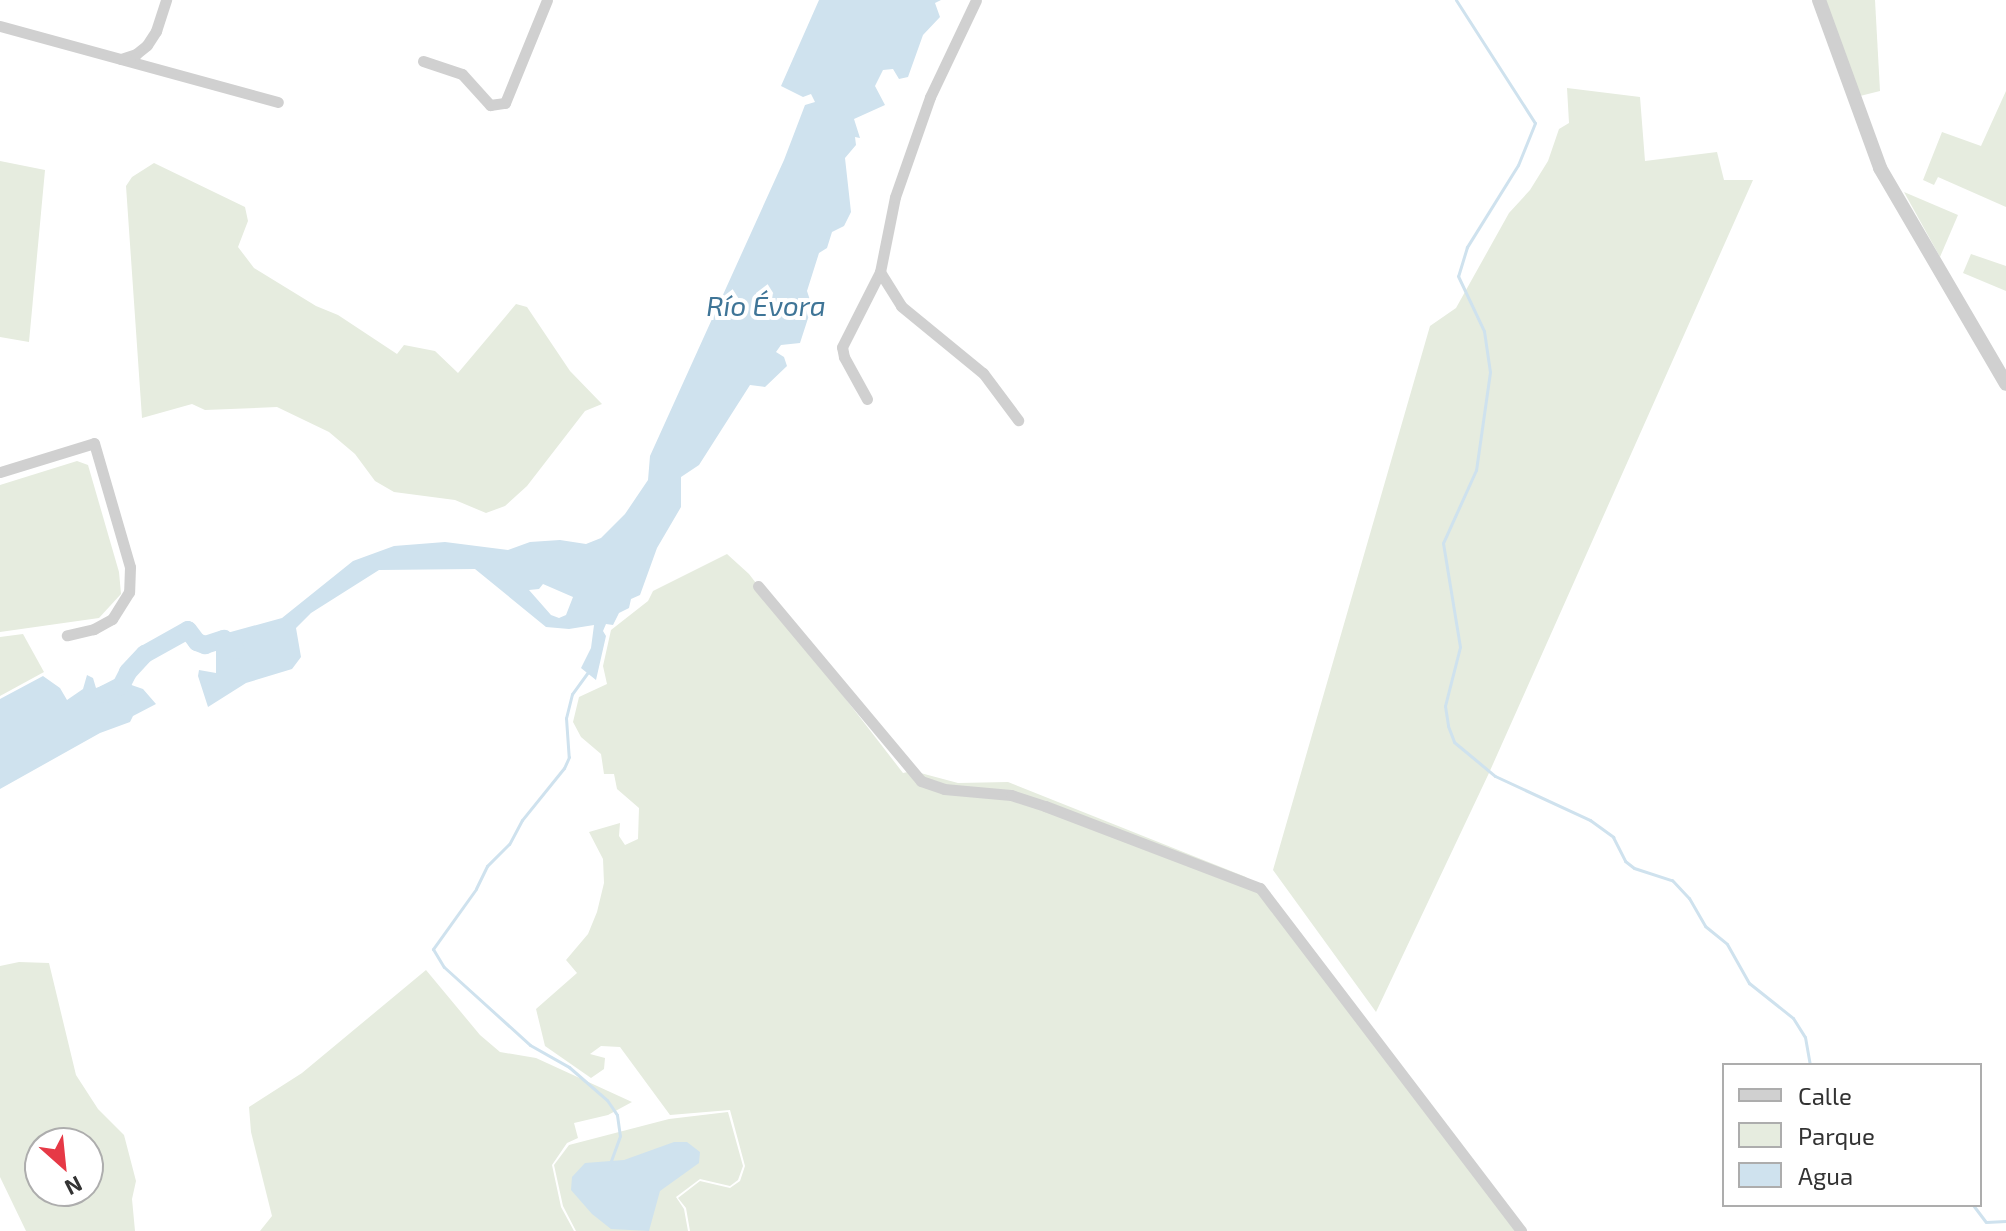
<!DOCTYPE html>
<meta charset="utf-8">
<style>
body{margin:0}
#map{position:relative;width:2006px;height:1231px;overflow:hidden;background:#fff;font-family:"Exo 2",sans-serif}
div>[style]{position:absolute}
.green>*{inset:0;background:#e6ecdf}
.water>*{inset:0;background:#cfe2ee}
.stream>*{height:3px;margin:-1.5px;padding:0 1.5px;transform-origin:1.5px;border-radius:1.5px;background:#cfe2ee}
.river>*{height:18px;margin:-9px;padding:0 9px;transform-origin:9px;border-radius:9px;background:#cfe2ee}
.minor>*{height:11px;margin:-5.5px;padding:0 5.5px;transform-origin:5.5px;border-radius:5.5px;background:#d0d0d0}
.tertiary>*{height:14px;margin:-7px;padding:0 7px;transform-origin:7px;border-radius:7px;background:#d0d0d0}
span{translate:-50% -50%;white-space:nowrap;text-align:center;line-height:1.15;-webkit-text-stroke:8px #fff;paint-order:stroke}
.water-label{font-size:28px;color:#3f7597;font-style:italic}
.legend{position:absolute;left:1722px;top:1063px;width:260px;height:144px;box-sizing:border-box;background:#fff;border:2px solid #adadad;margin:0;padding:10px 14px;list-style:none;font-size:24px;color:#333}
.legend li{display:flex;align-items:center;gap:16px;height:40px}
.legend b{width:40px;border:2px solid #adadad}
.north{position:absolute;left:24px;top:1127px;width:80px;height:80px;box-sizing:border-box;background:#fff;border:2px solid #adadad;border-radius:50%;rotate:153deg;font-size:22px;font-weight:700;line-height:32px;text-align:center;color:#333}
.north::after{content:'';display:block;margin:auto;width:28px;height:36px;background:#e63946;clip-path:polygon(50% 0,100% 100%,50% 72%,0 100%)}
</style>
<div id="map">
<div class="green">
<div style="clip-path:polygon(1821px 0,1875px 0,1880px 91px,1856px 97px)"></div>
<div style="clip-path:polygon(1567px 88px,1640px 97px,1645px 161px,1717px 152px,1724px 180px,1753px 180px,1489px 773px,1376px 1012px,1273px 870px,1430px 326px,1456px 308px,1509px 213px,1530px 190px,1548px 161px,1559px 129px,1569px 123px)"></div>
<div style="clip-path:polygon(2006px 91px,2006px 207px,1938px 177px,1934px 185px,1923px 180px,1942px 132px,1981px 146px)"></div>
<div style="clip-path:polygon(0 161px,45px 170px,29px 342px,0 337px)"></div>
<div style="clip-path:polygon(154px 163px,245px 207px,248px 221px,238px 247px,254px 268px,316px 306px,338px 315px,397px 354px,404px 345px,435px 351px,458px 373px,516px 304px,527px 307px,570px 371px,602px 404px,585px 411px,527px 486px,505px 506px,486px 513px,455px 500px,394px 492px,375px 481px,355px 454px,329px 432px,277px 407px,205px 410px,192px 404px,142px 418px,126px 186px,132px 177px)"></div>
<div style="clip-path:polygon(1904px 192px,1958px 215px,1940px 257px)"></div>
<div style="clip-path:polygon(1971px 254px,2006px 266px,2006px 291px,1963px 273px)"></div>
<div style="clip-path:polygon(77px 461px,88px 465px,119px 572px,121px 594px,99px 618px,0 632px,0 485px)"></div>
<div style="clip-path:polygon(727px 554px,749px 574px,903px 773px,913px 771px,958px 783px,1008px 782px,1246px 877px,1519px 1231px,690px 1231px,686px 1208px,678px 1198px,700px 1181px,730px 1188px,740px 1181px,745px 1166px,730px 1110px,670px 1115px,620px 1047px,601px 1046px,590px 1054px,605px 1058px,604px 1069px,591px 1078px,545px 1046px,536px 1009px,577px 973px,566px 960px,588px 934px,597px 912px,604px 883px,603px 859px,589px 832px,620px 823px,619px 836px,625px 845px,638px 839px,639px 808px,617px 789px,614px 774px,604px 774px,601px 754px,581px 737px,573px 722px,579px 697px,607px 684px,603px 666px,611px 630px,648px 601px,653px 591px)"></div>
<div style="clip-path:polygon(23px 634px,44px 672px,0 696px,0 637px)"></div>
<div style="clip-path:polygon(evenodd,19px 962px,49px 963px,76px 1075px,98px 1109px,124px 1135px,136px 1181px,132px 1199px,135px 1231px,26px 1231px,0 1177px,0 966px,19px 962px,40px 1143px,88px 1143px,88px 1191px,40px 1191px,40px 1143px)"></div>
<div style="clip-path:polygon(426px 970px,480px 1035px,500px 1052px,536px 1058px,632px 1102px,608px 1115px,574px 1123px,578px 1138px,567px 1143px,552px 1165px,561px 1207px,574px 1231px,260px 1231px,272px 1216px,251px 1132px,249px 1107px,302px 1073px)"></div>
<div style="clip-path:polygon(728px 1112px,743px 1166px,738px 1180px,730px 1186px,700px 1179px,676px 1197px,684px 1209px,688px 1231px,576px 1231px,563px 1206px,554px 1165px,569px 1145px,669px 1119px)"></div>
</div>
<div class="water">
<div style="clip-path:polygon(evenodd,819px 0,941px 0,935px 3px,940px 17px,923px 35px,908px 77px,899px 79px,893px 69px,883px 70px,875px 86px,885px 105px,854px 119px,860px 138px,855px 137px,856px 145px,845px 158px,851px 212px,844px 226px,832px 232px,827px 248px,819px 253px,807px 291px,812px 306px,800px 343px,781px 345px,776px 352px,784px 357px,787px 366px,765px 387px,750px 385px,699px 465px,681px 477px,681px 507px,657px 548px,640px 595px,631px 599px,629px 608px,619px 613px,613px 625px,606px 624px,603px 631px,606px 636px,596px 680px,581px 668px,591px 648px,594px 625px,569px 629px,546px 627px,475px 569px,379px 570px,311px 613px,296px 628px,301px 657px,292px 669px,246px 683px,208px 707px,198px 676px,199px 670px,216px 673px,216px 643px,227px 633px,282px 618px,353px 561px,394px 546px,445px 542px,508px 550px,530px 542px,560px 540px,586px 544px,601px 538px,625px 514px,648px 480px,650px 456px,784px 160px,805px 105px,815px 102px,811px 94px,803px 97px,781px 86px,819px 0,543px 584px,573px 597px,566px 615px,559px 618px,551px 615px,529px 590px,539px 589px,543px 584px)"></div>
<div style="clip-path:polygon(87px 675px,93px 678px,96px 688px,117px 680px,143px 689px,156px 704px,133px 716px,130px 722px,100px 733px,0 789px,0 699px,43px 676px,60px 688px,67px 700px,83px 689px)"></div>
<div style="clip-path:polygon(674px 1142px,687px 1142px,700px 1152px,699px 1163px,660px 1191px,649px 1231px,611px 1229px,592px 1214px,571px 1190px,572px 1177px,585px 1163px,624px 1160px)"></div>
</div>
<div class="stream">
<div style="left:1456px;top:0;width:146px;rotate:57.3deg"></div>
<div style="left:1535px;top:123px;width:45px;rotate:112deg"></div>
<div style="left:1518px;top:165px;width:97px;rotate:121.9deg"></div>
<div style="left:1467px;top:247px;width:30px;rotate:107deg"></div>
<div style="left:1458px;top:276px;width:61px;rotate:64.7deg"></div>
<div style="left:1484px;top:331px;width:41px;rotate:81.7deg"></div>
<div style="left:1490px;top:372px;width:99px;rotate:98.1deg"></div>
<div style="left:1476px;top:470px;width:80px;rotate:114.3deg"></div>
<div style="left:1443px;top:543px;width:105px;rotate:80.7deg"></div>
<div style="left:1460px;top:647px;width:61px;rotate:104.3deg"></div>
<div style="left:1445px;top:706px;width:20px;rotate:81deg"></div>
<div style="left:1448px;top:726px;width:17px;rotate:69deg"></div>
<div style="left:1454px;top:742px;width:53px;rotate:39.7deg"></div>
<div style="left:1495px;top:776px;width:105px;rotate:24.9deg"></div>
<div style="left:1590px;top:820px;width:29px;rotate:36deg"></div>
<div style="left:1613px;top:837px;width:27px;rotate:63deg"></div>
<div style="left:1625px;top:861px;width:11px;rotate:38deg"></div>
<div style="left:1634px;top:868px;width:40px;rotate:18deg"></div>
<div style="left:1672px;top:880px;width:25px;rotate:47deg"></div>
<div style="left:1689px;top:898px;width:32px;rotate:60deg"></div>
<div style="left:1705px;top:926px;width:28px;rotate:39deg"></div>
<div style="left:1727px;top:944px;width:45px;rotate:60.6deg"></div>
<div style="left:1749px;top:983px;width:56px;rotate:38.5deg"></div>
<div style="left:1793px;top:1018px;width:22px;rotate:58deg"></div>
<div style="left:1805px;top:1037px;width:28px;rotate:80deg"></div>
<div style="left:588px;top:672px;width:27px;rotate:126deg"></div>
<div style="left:572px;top:694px;width:25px;rotate:104deg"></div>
<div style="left:566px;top:718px;width:39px;rotate:86deg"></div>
<div style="left:569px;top:757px;width:12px;rotate:114deg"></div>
<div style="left:564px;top:768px;width:67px;rotate:128.9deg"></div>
<div style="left:522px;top:820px;width:27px;rotate:118deg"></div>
<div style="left:509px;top:844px;width:31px;rotate:135deg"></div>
<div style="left:487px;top:866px;width:25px;rotate:116deg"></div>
<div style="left:476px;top:889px;width:74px;rotate:125.6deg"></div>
<div style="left:433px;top:949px;width:21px;rotate:59deg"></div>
<div style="left:444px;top:967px;width:116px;rotate:42.2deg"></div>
<div style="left:530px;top:1045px;width:45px;rotate:29.4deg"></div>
<div style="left:569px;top:1067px;width:50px;rotate:41deg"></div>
<div style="left:607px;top:1100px;width:18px;rotate:56deg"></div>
<div style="left:617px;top:1115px;width:21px;rotate:82deg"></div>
<div style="left:620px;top:1136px;width:29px;rotate:110deg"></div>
<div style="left:1973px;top:1205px;width:21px;rotate:53deg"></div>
<div style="left:1986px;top:1222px;width:20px;rotate:-3deg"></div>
</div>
<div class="river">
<div style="left:105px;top:694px;width:18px;rotate:-27deg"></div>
<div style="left:121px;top:686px;width:16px;rotate:-63deg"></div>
<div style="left:128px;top:672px;width:25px;rotate:-47deg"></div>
<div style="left:145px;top:654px;width:49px;rotate:-29.2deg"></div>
<div style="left:188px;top:630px;width:15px;rotate:53deg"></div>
<div style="left:197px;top:642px;width:9px;rotate:21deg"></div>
<div style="left:205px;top:645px;width:20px;rotate:-18deg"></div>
<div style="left:224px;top:639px;width:16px;rotate:43deg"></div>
</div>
<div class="minor">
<div style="left:0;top:26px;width:288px;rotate:15.3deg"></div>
<div style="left:121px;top:59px;width:16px;rotate:-18deg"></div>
<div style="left:136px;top:54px;width:14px;rotate:-39deg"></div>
<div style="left:147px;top:45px;width:17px;rotate:-57deg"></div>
<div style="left:156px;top:31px;width:33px;rotate:-72deg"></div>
<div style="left:423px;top:61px;width:41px;rotate:18.4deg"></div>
<div style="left:462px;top:74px;width:42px;rotate:47.9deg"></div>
<div style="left:490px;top:105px;width:15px;rotate:-8deg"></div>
<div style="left:505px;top:103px;width:111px;rotate:-67.8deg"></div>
<div style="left:880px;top:272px;width:40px;rotate:58deg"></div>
<div style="left:901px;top:306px;width:106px;rotate:39.3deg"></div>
<div style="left:983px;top:373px;width:59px;rotate:53.3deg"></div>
<div style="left:867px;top:399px;width:48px;rotate:-118.7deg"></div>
<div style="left:844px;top:357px;width:10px;rotate:-101deg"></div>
<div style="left:842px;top:347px;width:84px;rotate:-63.1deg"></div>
<div style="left:880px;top:272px;width:76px;rotate:-78.7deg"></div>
<div style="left:895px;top:197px;width:106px;rotate:-70.7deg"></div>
<div style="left:930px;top:97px;width:107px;rotate:-64.6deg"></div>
<div style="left:0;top:472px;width:98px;rotate:-17.1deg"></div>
<div style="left:94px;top:443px;width:129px;rotate:73.8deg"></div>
<div style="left:130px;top:567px;width:25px;rotate:92deg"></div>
<div style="left:129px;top:592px;width:32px;rotate:122deg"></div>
<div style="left:112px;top:619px;width:21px;rotate:151deg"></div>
<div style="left:94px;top:629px;width:28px;rotate:167deg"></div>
<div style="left:758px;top:586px;width:254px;rotate:50.1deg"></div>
<div style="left:921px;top:781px;width:24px;rotate:19deg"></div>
<div style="left:944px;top:789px;width:67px;rotate:5.1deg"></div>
<div style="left:1011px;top:795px;width:36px;rotate:18deg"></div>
<div style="left:1045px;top:806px;width:230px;rotate:20.9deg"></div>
<div style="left:1260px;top:888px;width:431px;rotate:52.7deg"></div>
</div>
<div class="tertiary">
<div style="left:1819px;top:0;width:179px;rotate:70deg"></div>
<div style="left:1880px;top:168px;width:250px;rotate:59.7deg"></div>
</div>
<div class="water-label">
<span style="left:766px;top:305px">Río Évora</span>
</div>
<ul class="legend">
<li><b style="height:10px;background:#d0d0d0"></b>Calle</li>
<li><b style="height:22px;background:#e6ecdf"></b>Parque</li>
<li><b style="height:22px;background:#cfe2ee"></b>Agua</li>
</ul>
<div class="north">N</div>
</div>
